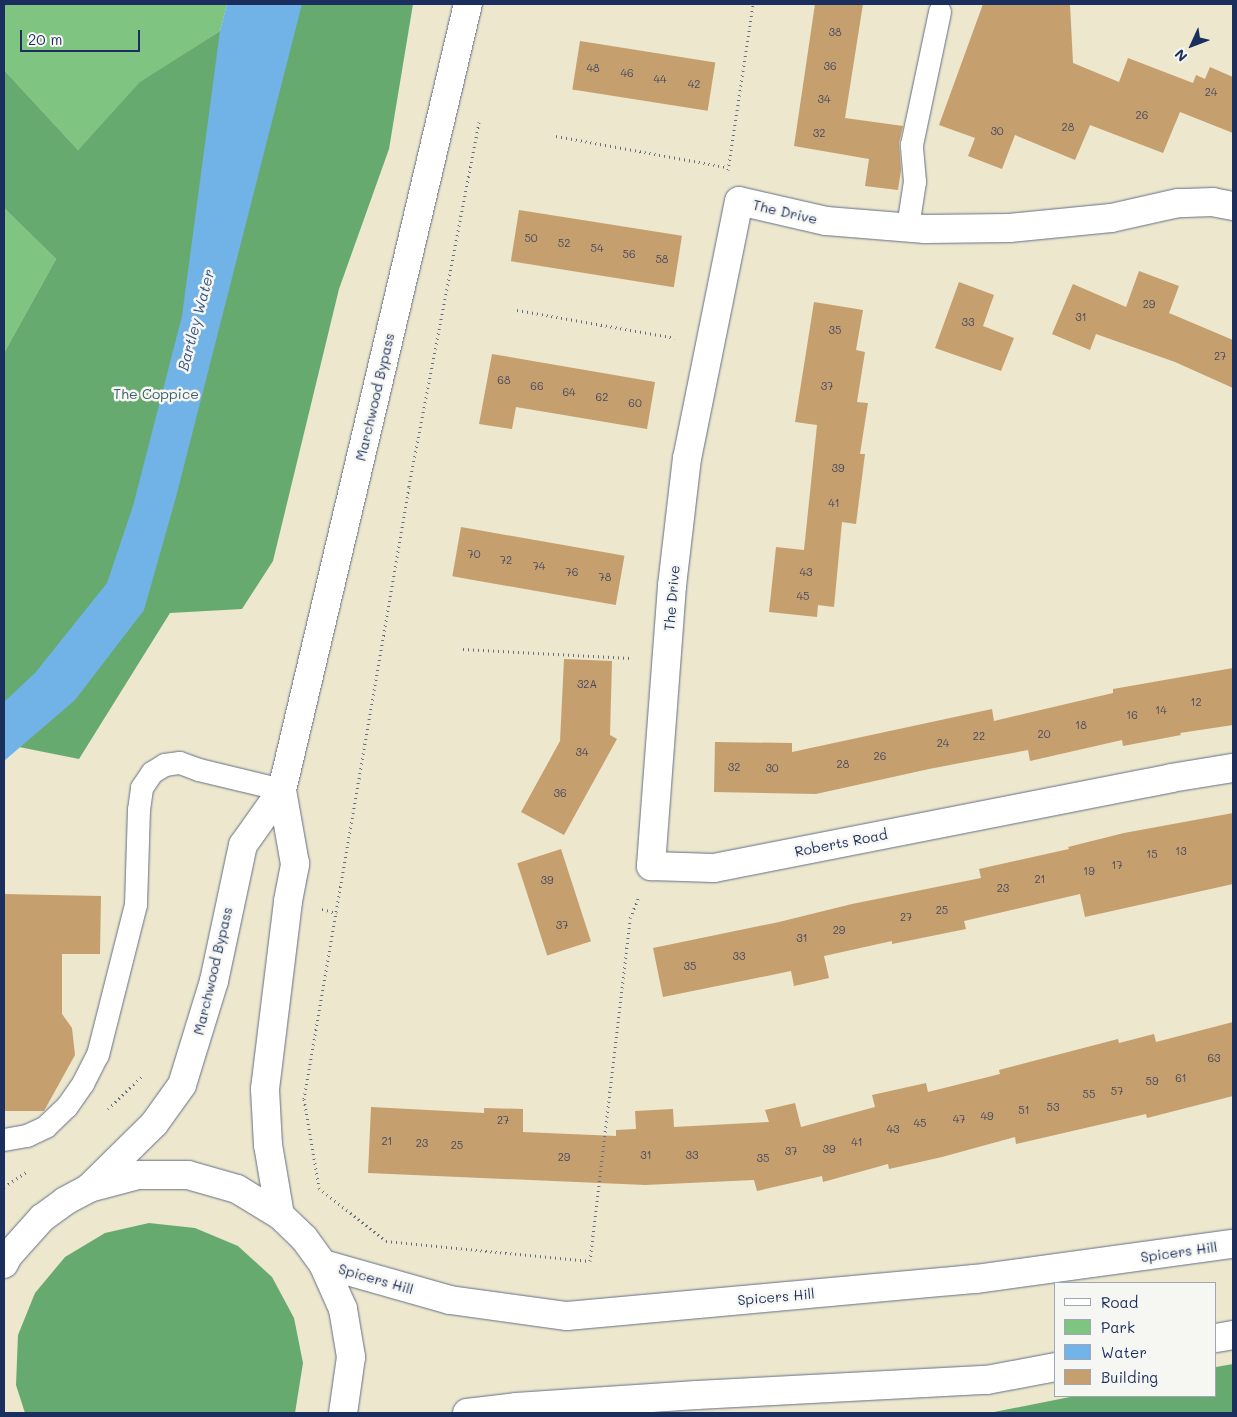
<!DOCTYPE html>
<style>
body{margin:0}
#map{position:relative;width:1237px;height:1417px;overflow:hidden;background:#ece7cd;font-family:Mali,sans-serif}
div>[style]{position:absolute}
.green>*{inset:0;background:#7fc581}
.forest>*{inset:0;background:#67aa6f}
.water>*{inset:0;background:#71b3e6}
.building>*{inset:0;background:#c69f6f;transform-origin:0 0}
.path>*{height:3px;margin-top:-1.5px;transform-origin:0;background:repeating-linear-gradient(90deg,#646f85 0 1px,transparent 0 5px)}
.roads{filter:drop-shadow(0 0 1px #646f85) drop-shadow(0 0 1px #646f85)}
.lane>*{height:22px;margin:-11px;padding:0 11px;transform-origin:11px;border-radius:11px;background:#fff}
.street>*{height:28px;margin:-14px;padding:0 14px;transform-origin:14px;border-radius:14px;background:#fff}
.primary>*{height:28px;margin:-14px;padding:0 14px;transform-origin:14px;border-radius:14px;background:#fff}
span{translate:-50% -50%;white-space:nowrap;text-align:center;line-height:1.15;-webkit-text-stroke:5px #f6f6f2;paint-order:stroke}
.number-label{font-size:11px;color:#464b62}
.number-label span{-webkit-text-stroke-width:0}
.street-label{font-size:14px;color:#1b2f5e}
.park-label{font-size:14px;color:#395c68}
.water-label{font-size:15px;color:#355787;font-style:italic}
.frame{position:absolute;inset:0;border:5px solid #1b2f5e;pointer-events:none}
.legend{position:absolute;left:1054px;top:1282px;width:162px;height:115px;box-sizing:border-box;background:#f6f6f2;border:1px solid #9ea6b7;margin:0;padding:6px 9px;list-style:none;font-size:15px;color:#1b2f5e}
.legend li{display:flex;align-items:center;gap:10px;height:25px}
.legend b{width:25px;border:1px solid #9ea6b7}
.north{position:absolute;left:1167px;top:20px;width:50px;height:50px;-webkit-text-stroke:4px #f6f6f2;paint-order:stroke;rotate:227deg;font-size:14px;font-weight:700;line-height:20px;text-align:center;color:#1b2f5e}
.north::after{content:'';display:block;margin:auto;width:18px;height:22px;background:#1b2f5e;clip-path:polygon(50% 0,100% 100%,50% 72%,0 100%)}
.scale{position:absolute;left:20px;top:30px;width:120px;height:22px;box-sizing:border-box;border:2px solid #1b2f5e;border-top:0;padding-left:6px;font-size:15px;line-height:18px;white-space:nowrap;color:#1b2f5e;-webkit-text-stroke:4px #f6f6f2;paint-order:stroke}
</style>
<div id="map">
<div class="green">
<div style="clip-path:polygon(4px 4px,227px 4px,220px 31px,141px 82px,78px 150px,4px 70px)"></div>
<div style="clip-path:polygon(4px 208px,56px 259px,4px 353px)"></div>
</div>
<div class="forest">
<div style="clip-path:polygon(281px 4px,413px 4px,389px 149px,339px 289px,273px 561px,242px 609px,170px 613px,79px 759px,4px 744px,4px 353px,56px 259px,4px 208px,4px 70px,78px 150px,140px 82px,220px 31px)"></div>
<div style="clip-path:polygon(149px 1223px,195px 1228px,238px 1246px,272px 1277px,294px 1318px,303px 1363px,295px 1413px,25px 1413px,16px 1385px,18px 1335px,35px 1293px,65px 1257px,105px 1233px)"></div>
<div style="clip-path:polygon(1233px 1364px,1233px 1413px,941px 1413px,994px 1412px,1075px 1396px,1216px 1396px,1216px 1367px)"></div>
</div>
<div class="water">
<div style="clip-path:polygon(227px 4px,302px 4px,176px 497px,144px 610px,75px 700px,4px 761px,4px 702px,35px 673px,107px 583px,133px 506px,182px 316px,220px 31px)"></div>
</div>
<div class="building">
<div style="clip-path:polygon(815px 4px,863px 4px,845px 118px,903px 126px,899px 143px,901px 170px,898px 190px,865px 186px,869px 159px,794px 146px)"></div>
<div style="clip-path:polygon(983px 4px,1070px 4px,1073px 63px,1119px 82px,1128px 58px,1193px 83px,1196px 75px,1205px 79px,1210px 67px,1233px 77px,1233px 133px,1180px 112px,1163px 153px,1090px 125px,1075px 160px,1015px 135px,1002px 169px,968px 156px,975px 138px,939px 125px)"></div>
<div style="left:580px;top:41px;width:137px;height:49px;rotate:9deg"></div>
<div style="left:519px;top:210px;width:165px;height:52px;rotate:9deg"></div>
<div style="clip-path:polygon(1139px 271px,1179px 286px,1169px 313px,1233px 340px,1233px 388px,1175px 362px,1096px 334px,1090px 350px,1052px 334px,1073px 284px,1126px 307px)"></div>
<div style="clip-path:polygon(959px 282px,994px 295px,983px 326px,1014px 338px,1001px 371px,935px 348px)"></div>
<div style="clip-path:polygon(814px 302px,863px 310px,856px 350px,865px 352px,857px 402px,868px 403px,860px 454px,865px 454px,856px 524px,842px 522px,834px 607px,818px 605px,817px 617px,769px 612px,776px 547px,804px 550px,817px 425px,795px 422px)"></div>
<div style="clip-path:polygon(492px 354px,655px 382px,647px 429px,516px 407px,512px 429px,479px 424px)"></div>
<div style="left:461px;top:527px;width:166px;height:50px;rotate:10deg"></div>
<div style="clip-path:polygon(564px 659px,612px 661px,610px 735px,617px 739px,564px 835px,521px 812px,560px 741px)"></div>
<div style="clip-path:polygon(1233px 668px,1233px 725px,1180px 733px,1181px 735px,1123px 746px,1122px 740px,1030px 761px,1028px 750px,929px 769px,816px 794px,714px 792px,715px 742px,792px 743px,792px 752px,992px 709px,994px 721px,1113px 693px,1113px 689px)"></div>
<div style="clip-path:polygon(1233px 813px,1233px 884px,1085px 917px,1080px 894px,964px 921px,966px 929px,892px 944px,892px 941px,824px 956px,829px 978px,794px 986px,791px 971px,663px 997px,653px 948px,779px 922px,852px 904px,981px 878px,979px 869px,1069px 849px,1068px 847px,1124px 833px)"></div>
<div style="left:561px;top:849px;width:97px;height:46px;rotate:72deg"></div>
<div style="clip-path:polygon(4px 894px,101px 896px,100px 954px,62px 954px,62px 1014px,72px 1028px,75px 1055px,44px 1111px,4px 1111px)"></div>
<div style="clip-path:polygon(1233px 1022px,1233px 1096px,1147px 1118px,1146px 1114px,1016px 1144px,1015px 1137px,942px 1157px,889px 1169px,888px 1164px,823px 1182px,822px 1176px,757px 1191px,754px 1180px,645px 1185px,368px 1173px,371px 1107px,484px 1113px,484px 1108px,523px 1109px,523px 1132px,616px 1136px,616px 1130px,636px 1129px,635px 1111px,673px 1109px,674px 1127px,769px 1122px,765px 1110px,795px 1103px,801px 1127px,875px 1107px,872px 1095px,926px 1083px,928px 1092px,1000px 1074px,999px 1070px,1118px 1039px,1119px 1043px,1154px 1034px,1156px 1042px)"></div>
</div>
<div class="path">
<div style="left:479px;top:122px;width:372px;rotate:100.9deg"></div>
<div style="left:409px;top:487px;width:621px;rotate:99.74deg"></div>
<div style="left:304px;top:1099px;width:90px;rotate:80.4deg"></div>
<div style="left:319px;top:1188px;width:85px;rotate:38.3deg"></div>
<div style="left:386px;top:1241px;width:205px;rotate:5.6deg"></div>
<div style="left:590px;top:1261px;width:345px;rotate:-83.3deg"></div>
<div style="left:630px;top:918px;width:23px;rotate:-67deg"></div>
<div style="left:556px;top:136px;width:173px;rotate:10.3deg"></div>
<div style="left:728px;top:170px;width:168px;rotate:-81.4deg"></div>
<div style="left:517px;top:310px;width:160px;rotate:10deg"></div>
<div style="left:463px;top:649px;width:168px;rotate:3.1deg"></div>
<div style="left:322px;top:909px;width:15px;rotate:16deg"></div>
<div style="left:108px;top:1109px;width:49px;rotate:-44.2deg"></div>
<div style="left:4px;top:1187px;width:29px;rotate:-34deg"></div>
</div>
<div class="roads">
<div class="lane">
<div style="left:908px;top:227px;width:46px;rotate:-81.2deg"></div>
<div style="left:915px;top:182px;width:37px;rotate:-95deg"></div>
<div style="left:912px;top:145px;width:136px;rotate:-78.1deg"></div>
<div style="left:4px;top:1140px;width:23px;rotate:-10deg"></div>
<div style="left:27px;top:1136px;width:21px;rotate:-25deg"></div>
<div style="left:46px;top:1127px;width:29px;rotate:-44deg"></div>
<div style="left:67px;top:1107px;width:28px;rotate:-55deg"></div>
<div style="left:83px;top:1084px;width:33px;rotate:-63deg"></div>
<div style="left:98px;top:1055px;width:155px;rotate:-75.8deg"></div>
<div style="left:136px;top:905px;width:95px;rotate:-88.2deg"></div>
<div style="left:139px;top:810px;width:22px;rotate:-82deg"></div>
<div style="left:142px;top:788px;width:18px;rotate:-56deg"></div>
<div style="left:152px;top:773px;width:15px;rotate:-32deg"></div>
<div style="left:165px;top:765px;width:15px;rotate:-8deg"></div>
<div style="left:180px;top:763px;width:20px;rotate:20deg"></div>
<div style="left:199px;top:770px;width:85px;rotate:13.5deg"></div>
</div>
<div class="street">
<div style="left:1233px;top:206px;width:20px;rotate:-169deg"></div>
<div style="left:1213px;top:202px;width:35px;rotate:178deg"></div>
<div style="left:1178px;top:203px;width:69px;rotate:167.4deg"></div>
<div style="left:1111px;top:218px;width:102px;rotate:174.4deg"></div>
<div style="left:1009px;top:228px;width:84px;rotate:179.3deg"></div>
<div style="left:925px;top:229px;width:99px;rotate:-175.4deg"></div>
<div style="left:826px;top:221px;width:89px;rotate:-167.1deg"></div>
<div style="left:739px;top:201px;width:262px;rotate:101.4deg"></div>
<div style="left:687px;top:458px;width:129px;rotate:96.7deg"></div>
<div style="left:672px;top:586px;width:281px;rotate:94.3deg"></div>
<div style="left:651px;top:866px;width:63px;rotate:1.8deg"></div>
<div style="left:714px;top:868px;width:466px;rotate:-11.1deg"></div>
<div style="left:1171px;top:778px;width:63px;rotate:-9.2deg"></div>
</div>
<div class="primary">
<div style="left:89px;top:1188px;width:91px;rotate:-44.6deg"></div>
<div style="left:154px;top:1124px;width:48px;rotate:-54.3deg"></div>
<div style="left:182px;top:1085px;width:109px;rotate:-72.9deg"></div>
<div style="left:214px;top:981px;width:139px;rotate:-78deg"></div>
<div style="left:243px;top:845px;width:67px;rotate:-54.7deg"></div>
<div style="left:282px;top:790px;width:808px;rotate:-76.69deg"></div>
<div style="left:280px;top:1215px;width:71px;rotate:-99.7deg"></div>
<div style="left:268px;top:1145px;width:56px;rotate:-93.1deg"></div>
<div style="left:265px;top:1089px;width:189px;rotate:-83deg"></div>
<div style="left:288px;top:901px;width:38px;rotate:-79deg"></div>
<div style="left:295px;top:864px;width:75px;rotate:-100deg"></div>
<div style="left:4px;top:1264px;width:9px;rotate:-63deg"></div>
<div style="left:8px;top:1256px;width:51px;rotate:-48.2deg"></div>
<div style="left:42px;top:1218px;width:29px;rotate:-36deg"></div>
<div style="left:65px;top:1201px;width:27px;rotate:-28deg"></div>
<div style="left:89px;top:1188px;width:51px;rotate:-14.9deg"></div>
<div style="left:138px;top:1175px;width:50px"></div>
<div style="left:188px;top:1175px;width:51px;rotate:15.9deg"></div>
<div style="left:237px;top:1189px;width:50px;rotate:31.2deg"></div>
<div style="left:280px;top:1215px;width:33px;rotate:44deg"></div>
<div style="left:304px;top:1238px;width:32px;rotate:54deg"></div>
<div style="left:323px;top:1264px;width:49px;rotate:66deg"></div>
<div style="left:343px;top:1309px;width:49px;rotate:80.5deg"></div>
<div style="left:351px;top:1357px;width:57px;rotate:98.1deg"></div>
<div style="left:323px;top:1264px;width:132px;rotate:15.8deg"></div>
<div style="left:450px;top:1300px;width:118px;rotate:7.8deg"></div>
<div style="left:567px;top:1316px;width:411px;rotate:-5.2deg"></div>
<div style="left:976px;top:1279px;width:259px;rotate:-7.8deg"></div>
<div style="left:1216px;top:1338px;width:17px;rotate:-10deg"></div>
<div style="left:467px;top:1413px;width:49px;rotate:-7deg"></div>
<div style="left:516px;top:1407px;width:181px;rotate:-3.8deg"></div>
<div style="left:697px;top:1395px;width:290px;rotate:-3deg"></div>
<div style="left:987px;top:1380px;width:70px;rotate:-10.7deg"></div>
</div>
</div>
<div class="number-label">
<span style="left:835px;top:32px">38</span>
<span style="left:830px;top:66px">36</span>
<span style="left:593px;top:68px">48</span>
<span style="left:627px;top:73px">46</span>
<span style="left:660px;top:79px">44</span>
<span style="left:694px;top:84px">42</span>
<span style="left:1211px;top:92px">24</span>
<span style="left:824px;top:99px">34</span>
<span style="left:1142px;top:115px">26</span>
<span style="left:1068px;top:127px">28</span>
<span style="left:997px;top:131px">30</span>
<span style="left:819px;top:133px">32</span>
<span style="left:531px;top:238px">50</span>
<span style="left:564px;top:243px">52</span>
<span style="left:597px;top:248px">54</span>
<span style="left:629px;top:254px">56</span>
<span style="left:662px;top:259px">58</span>
<span style="left:1149px;top:304px">29</span>
<span style="left:1081px;top:317px">31</span>
<span style="left:968px;top:322px">33</span>
<span style="left:835px;top:330px">35</span>
<span style="left:1220px;top:356px">27</span>
<span style="left:504px;top:380px">68</span>
<span style="left:537px;top:386px">66</span>
<span style="left:827px;top:386px">37</span>
<span style="left:569px;top:392px">64</span>
<span style="left:602px;top:397px">62</span>
<span style="left:635px;top:403px">60</span>
<span style="left:838px;top:468px">39</span>
<span style="left:834px;top:503px">41</span>
<span style="left:474px;top:554px">70</span>
<span style="left:506px;top:560px">72</span>
<span style="left:539px;top:566px">74</span>
<span style="left:572px;top:572px">76</span>
<span style="left:806px;top:572px">43</span>
<span style="left:605px;top:577px">78</span>
<span style="left:803px;top:596px">45</span>
<span style="left:587px;top:684px">32A</span>
<span style="left:1196px;top:702px">12</span>
<span style="left:1161px;top:710px">14</span>
<span style="left:1132px;top:715px">16</span>
<span style="left:1081px;top:725px">18</span>
<span style="left:1044px;top:734px">20</span>
<span style="left:979px;top:736px">22</span>
<span style="left:943px;top:743px">24</span>
<span style="left:582px;top:752px">34</span>
<span style="left:880px;top:756px">26</span>
<span style="left:843px;top:764px">28</span>
<span style="left:734px;top:767px">32</span>
<span style="left:772px;top:768px">30</span>
<span style="left:560px;top:793px">36</span>
<span style="left:1181px;top:851px">13</span>
<span style="left:1152px;top:854px">15</span>
<span style="left:1117px;top:865px">17</span>
<span style="left:1089px;top:871px">19</span>
<span style="left:1040px;top:879px">21</span>
<span style="left:547px;top:880px">39</span>
<span style="left:1003px;top:888px">23</span>
<span style="left:942px;top:910px">25</span>
<span style="left:906px;top:917px">27</span>
<span style="left:562px;top:925px">37</span>
<span style="left:839px;top:930px">29</span>
<span style="left:802px;top:938px">31</span>
<span style="left:739px;top:956px">33</span>
<span style="left:690px;top:966px">35</span>
<span style="left:1214px;top:1058px">63</span>
<span style="left:1181px;top:1078px">61</span>
<span style="left:1152px;top:1081px">59</span>
<span style="left:1117px;top:1091px">57</span>
<span style="left:1089px;top:1094px">55</span>
<span style="left:1053px;top:1107px">53</span>
<span style="left:1024px;top:1110px">51</span>
<span style="left:987px;top:1116px">49</span>
<span style="left:959px;top:1119px">47</span>
<span style="left:503px;top:1120px">27</span>
<span style="left:920px;top:1123px">45</span>
<span style="left:893px;top:1129px">43</span>
<span style="left:387px;top:1141px">21</span>
<span style="left:857px;top:1142px">41</span>
<span style="left:422px;top:1143px">23</span>
<span style="left:457px;top:1145px">25</span>
<span style="left:829px;top:1149px">39</span>
<span style="left:791px;top:1151px">37</span>
<span style="left:646px;top:1155px">31</span>
<span style="left:692px;top:1155px">33</span>
<span style="left:564px;top:1157px">29</span>
<span style="left:763px;top:1158px">35</span>
</div>
<div class="street-label">
<span style="left:785px;top:212px;rotate:13deg">The Drive</span>
<span style="left:375px;top:397px;rotate:-77deg">Marchwood Bypass</span>
<span style="left:672px;top:598px;rotate:-85deg">The Drive</span>
<span style="left:841px;top:843px;rotate:-11deg">Roberts Road</span>
<span style="left:213px;top:971px;rotate:-77deg">Marchwood Bypass</span>
<span style="left:1179px;top:1252px;rotate:-8deg">Spicers Hill</span>
<span style="left:376px;top:1279px;rotate:16deg">Spicers Hill</span>
<span style="left:776px;top:1297px;rotate:-5deg">Spicers Hill</span>
</div>
<div class="park-label">
<span style="left:156px;top:394px">The Coppice</span>
</div>
<div class="water-label">
<span style="left:196px;top:320px;rotate:-75deg">Bartley Water</span>
</div>
<div class="frame"></div>
<ul class="legend">
<li><b style="height:6px;background:#fff"></b>Road</li>
<li><b style="height:14px;background:#7fc581"></b>Park</li>
<li><b style="height:14px;background:#71b3e6"></b>Water</li>
<li><b style="height:14px;background:#c69f6f"></b>Building</li>
</ul>
<div class="north">N</div>
<div class="scale">20 m</div>
</div>
